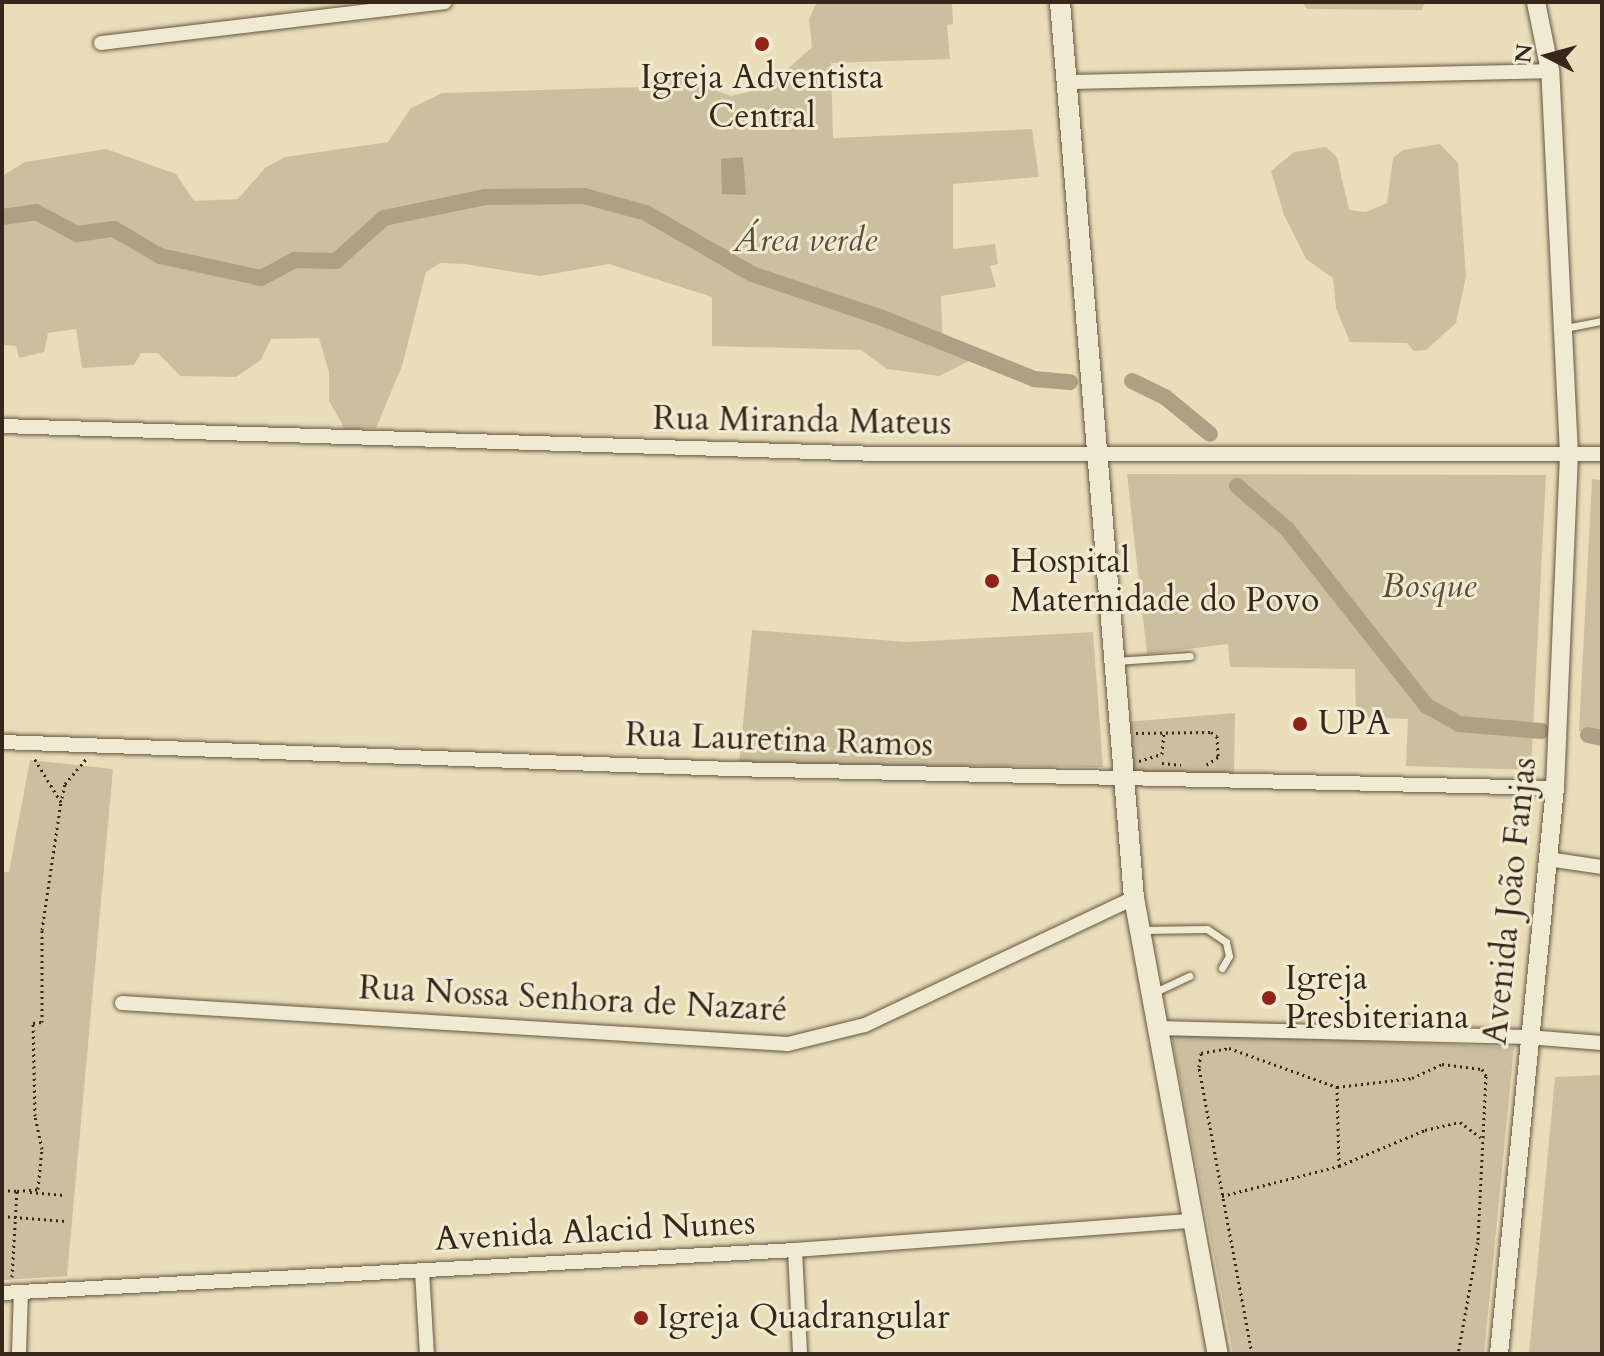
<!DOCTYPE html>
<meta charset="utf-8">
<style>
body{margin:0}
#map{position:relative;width:1604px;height:1356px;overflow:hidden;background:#eadeba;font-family:Cardo,serif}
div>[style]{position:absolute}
.green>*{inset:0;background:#ccbf9f}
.water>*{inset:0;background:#ada084}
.canal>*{height:16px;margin:-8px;padding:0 8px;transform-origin:8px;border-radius:8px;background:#ada084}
.path>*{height:3px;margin-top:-1.5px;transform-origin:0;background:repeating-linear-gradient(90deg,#37271b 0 2px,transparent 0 6px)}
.roads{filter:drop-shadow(0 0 2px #645543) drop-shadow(0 0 2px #645543)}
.service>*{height:7px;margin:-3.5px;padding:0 3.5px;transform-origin:3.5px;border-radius:3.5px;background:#f1ead2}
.minor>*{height:14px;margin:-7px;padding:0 7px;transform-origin:7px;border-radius:7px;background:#f1ead2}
.tertiary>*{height:18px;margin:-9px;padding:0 9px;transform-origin:9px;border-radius:9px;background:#f1ead2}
.secondary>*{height:20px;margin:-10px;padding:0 10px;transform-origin:10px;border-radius:10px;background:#f1ead2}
.dots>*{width:22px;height:22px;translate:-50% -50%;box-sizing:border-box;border:4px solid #f1ead2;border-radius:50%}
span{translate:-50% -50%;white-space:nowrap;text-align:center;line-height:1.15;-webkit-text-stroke:6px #f1ead2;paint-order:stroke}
.poi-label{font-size:34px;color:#37271b}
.left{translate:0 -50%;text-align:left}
.park-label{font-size:34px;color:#5c4d3c;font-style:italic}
.street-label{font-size:34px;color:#37271b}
.frame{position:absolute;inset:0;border:4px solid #37271b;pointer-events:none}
.north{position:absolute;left:1508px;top:16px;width:80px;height:80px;-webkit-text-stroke:6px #f1ead2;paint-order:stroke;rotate:276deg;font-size:22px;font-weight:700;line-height:32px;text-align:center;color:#37271b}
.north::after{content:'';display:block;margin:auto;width:28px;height:36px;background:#37271b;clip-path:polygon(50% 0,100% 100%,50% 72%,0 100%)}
</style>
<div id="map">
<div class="green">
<div style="clip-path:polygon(817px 2px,952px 2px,953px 24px,947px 25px,950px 59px,831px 63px,833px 138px,1032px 129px,1039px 177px,953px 184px,953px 249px,995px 244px,998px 264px,990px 266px,996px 287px,941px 296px,943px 346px,969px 361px,939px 376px,887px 369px,861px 350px,712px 346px,712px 297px,609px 264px,540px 276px,464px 264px,440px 263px,426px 272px,402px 366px,376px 428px,345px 429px,329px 401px,329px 372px,319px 338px,271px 339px,261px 360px,236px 377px,180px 376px,158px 353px,141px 353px,134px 365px,82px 368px,76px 329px,48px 333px,44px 352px,19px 358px,16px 346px,2px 345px,2px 176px,25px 162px,106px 149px,176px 174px,194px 201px,238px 199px,265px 168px,285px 157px,388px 142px,411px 108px,442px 93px,640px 87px,669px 73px,731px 96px,768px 87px,812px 47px,809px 19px)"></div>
<div style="clip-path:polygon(1302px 2px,1425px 2px,1422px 10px,1307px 9px)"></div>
<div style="clip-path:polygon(1440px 144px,1458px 163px,1466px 276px,1456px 323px,1426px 350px,1414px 351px,1407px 343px,1350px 342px,1336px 308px,1333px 278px,1306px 259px,1284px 215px,1271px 171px,1294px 152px,1326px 147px,1337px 157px,1349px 210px,1366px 212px,1387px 203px,1393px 158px,1403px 150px)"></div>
<div style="clip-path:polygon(1127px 474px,1546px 475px,1531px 770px,1406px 766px,1408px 719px,1356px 717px,1355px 669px,1230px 667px,1228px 644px,1147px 654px)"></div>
<div style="clip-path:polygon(1592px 479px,1602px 480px,1602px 747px,1579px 731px)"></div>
<div style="clip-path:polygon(752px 630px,908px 642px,1093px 632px,1103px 767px,739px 765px)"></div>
<div style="clip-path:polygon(1235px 713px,1234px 778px,1129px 778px,1125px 722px)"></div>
<div style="clip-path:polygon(30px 760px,113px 769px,67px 1276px,2px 1280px,2px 872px,9px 872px)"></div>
<div style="clip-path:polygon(1171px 1033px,1514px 1047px,1484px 1354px,1233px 1354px)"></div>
<div style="clip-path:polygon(1602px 1075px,1602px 1354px,1529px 1354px,1555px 1077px)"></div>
</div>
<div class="water">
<div style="clip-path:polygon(743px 157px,746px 195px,722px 194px,721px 159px)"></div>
</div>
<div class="canal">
<div style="left:2px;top:217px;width:34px;rotate:-8deg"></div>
<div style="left:36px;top:212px;width:47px;rotate:28.2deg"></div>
<div style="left:77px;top:234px;width:37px;rotate:-8deg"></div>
<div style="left:114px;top:229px;width:53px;rotate:30.4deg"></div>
<div style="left:160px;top:256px;width:103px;rotate:12.3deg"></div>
<div style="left:261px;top:278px;width:38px;rotate:-28deg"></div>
<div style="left:295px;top:260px;width:41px;rotate:1.4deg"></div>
<div style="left:336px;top:261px;width:64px;rotate:-41.9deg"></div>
<div style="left:384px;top:218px;width:103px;rotate:-11.7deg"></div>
<div style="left:485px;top:197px;width:99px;rotate:-0.6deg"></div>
<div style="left:584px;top:196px;width:64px;rotate:15.3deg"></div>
<div style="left:646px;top:213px;width:122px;rotate:29.9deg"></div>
<div style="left:752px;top:274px;width:135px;rotate:18.6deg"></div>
<div style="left:880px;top:317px;width:166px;rotate:21.9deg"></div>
<div style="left:1034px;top:379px;width:36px;rotate:5deg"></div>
<div style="left:1132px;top:381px;width:37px;rotate:26deg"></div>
<div style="left:1165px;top:397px;width:58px;rotate:39.4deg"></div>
<div style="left:1237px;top:486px;width:66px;rotate:40.7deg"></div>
<div style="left:1287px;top:529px;width:226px;rotate:51.7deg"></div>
<div style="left:1427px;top:706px;width:37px;rotate:29deg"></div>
<div style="left:1459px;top:724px;width:83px;rotate:4.8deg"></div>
<div style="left:1588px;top:735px;width:14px;rotate:12deg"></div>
</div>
<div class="path">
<div style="left:1136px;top:733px;width:75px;rotate:-0.8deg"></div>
<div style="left:1211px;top:732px;width:7px;rotate:34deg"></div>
<div style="left:1217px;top:736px;width:21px;rotate:87deg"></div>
<div style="left:1218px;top:757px;width:14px;rotate:146deg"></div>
<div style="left:1139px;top:761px;width:24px;rotate:-17deg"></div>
<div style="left:1162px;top:754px;width:21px;rotate:-85deg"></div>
<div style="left:1162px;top:763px;width:19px;rotate:6deg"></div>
<div style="left:62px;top:798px;width:14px;rotate:-78deg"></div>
<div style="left:65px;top:784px;width:33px;rotate:-50deg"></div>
<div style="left:1339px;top:1166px;width:93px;rotate:-22.7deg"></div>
<div style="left:1425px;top:1130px;width:36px;rotate:-13deg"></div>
<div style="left:1460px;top:1122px;width:26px;rotate:37deg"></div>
<div style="left:2px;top:1190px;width:16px;rotate:4deg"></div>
<div style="left:30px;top:1192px;width:33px;rotate:5deg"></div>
<div style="left:1222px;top:1196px;width:121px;rotate:-14.4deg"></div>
<div style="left:1339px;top:1166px;width:79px;rotate:-91.5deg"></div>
<div style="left:2px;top:1216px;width:64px;rotate:4.5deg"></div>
<div style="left:12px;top:1277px;width:86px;rotate:-86.7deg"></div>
<div style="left:17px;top:1191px;width:21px;rotate:-5deg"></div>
<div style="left:38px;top:1189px;width:40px;rotate:-84.3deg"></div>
<div style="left:42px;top:1149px;width:34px;rotate:-102deg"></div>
<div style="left:35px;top:1116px;width:93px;rotate:-91.2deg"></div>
<div style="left:33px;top:1023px;width:9px;rotate:-6deg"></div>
<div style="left:42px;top:1022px;width:92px;rotate:-90deg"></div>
<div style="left:42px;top:930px;width:129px;rotate:-81.6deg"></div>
<div style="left:61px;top:802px;width:52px;rotate:-121.5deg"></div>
<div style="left:1252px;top:1354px;width:292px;rotate:-100.5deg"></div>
<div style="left:1199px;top:1067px;width:14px;rotate:-82deg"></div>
<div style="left:1201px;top:1053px;width:28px;rotate:-10deg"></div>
<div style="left:1229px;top:1048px;width:115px;rotate:19.9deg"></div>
<div style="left:1337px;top:1087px;width:76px;rotate:-6.8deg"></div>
<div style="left:1412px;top:1078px;width:33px;rotate:-25deg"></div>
<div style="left:1442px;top:1064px;width:40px;rotate:7.1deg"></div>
<div style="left:1482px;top:1069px;width:8px;rotate:60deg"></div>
<div style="left:1486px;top:1076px;width:166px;rotate:92.8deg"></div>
<div style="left:1478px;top:1242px;width:114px;rotate:100.1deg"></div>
</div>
<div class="roads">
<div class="service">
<div style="left:1565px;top:328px;width:38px;rotate:-11deg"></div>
<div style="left:1115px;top:661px;width:75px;rotate:-3.8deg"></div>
<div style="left:1142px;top:930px;width:65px;rotate:-0.9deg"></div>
<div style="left:1207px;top:929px;width:23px;rotate:34deg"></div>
<div style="left:1226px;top:942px;width:14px;rotate:78deg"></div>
<div style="left:1229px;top:956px;width:14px;rotate:120deg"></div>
<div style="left:1155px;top:992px;width:38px;rotate:-25deg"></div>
</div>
<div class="minor">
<div style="left:101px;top:43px;width:346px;rotate:-6.8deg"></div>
<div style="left:1068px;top:82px;width:482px;rotate:-1.3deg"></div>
<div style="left:2px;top:426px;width:875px;rotate:1.83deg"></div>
<div style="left:877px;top:454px;width:725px"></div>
<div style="left:2px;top:742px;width:729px;rotate:2.12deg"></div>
<div style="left:730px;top:769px;width:825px;rotate:1.32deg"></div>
<div style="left:1548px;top:859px;width:55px;rotate:8.4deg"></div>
<div style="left:122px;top:1003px;width:667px;rotate:3.52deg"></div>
<div style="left:788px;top:1044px;width:79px;rotate:-13.9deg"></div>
<div style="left:865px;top:1025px;width:297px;rotate:-25.3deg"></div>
<div style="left:1156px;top:1028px;width:372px;rotate:1.4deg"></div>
<div style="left:1528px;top:1037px;width:74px;rotate:4.6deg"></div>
<div style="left:795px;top:1250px;width:104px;rotate:87.2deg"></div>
<div style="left:422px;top:1271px;width:83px;rotate:86.6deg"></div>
<div style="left:2px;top:1293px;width:794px;rotate:-3.1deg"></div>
<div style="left:795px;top:1250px;width:398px;rotate:-4.2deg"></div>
<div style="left:19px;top:1354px;width:62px;rotate:-88.2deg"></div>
</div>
<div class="tertiary">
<div style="left:1499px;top:1354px;width:569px;rotate:-84.35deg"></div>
<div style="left:1555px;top:788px;width:334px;rotate:-87.6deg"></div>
<div style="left:1569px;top:454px;width:383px;rotate:-92.8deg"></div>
<div style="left:1550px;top:71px;width:70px;rotate:-101.5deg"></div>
</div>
<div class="secondary">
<div style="left:1060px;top:2px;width:899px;rotate:85.28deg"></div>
<div style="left:1134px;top:898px;width:464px;rotate:79.6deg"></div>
</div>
</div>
<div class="dots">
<div style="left:762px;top:44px;background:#8f2418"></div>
<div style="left:992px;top:581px;background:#8f2418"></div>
<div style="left:1300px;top:724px;background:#8f2418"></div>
<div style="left:1269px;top:998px;background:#8f2418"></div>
<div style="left:641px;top:1318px;background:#8f2418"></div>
</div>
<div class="poi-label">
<span style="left:762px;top:97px">Igreja Adventista<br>Central</span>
<span class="left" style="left:1010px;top:581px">Hospital<br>Maternidade do Povo</span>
<span class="left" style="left:1318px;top:724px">UPA</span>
<span class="left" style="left:1285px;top:998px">Igreja<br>Presbiteriana</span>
<span class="left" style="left:657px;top:1318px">Igreja Quadrangular</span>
</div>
<div class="park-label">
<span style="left:805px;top:241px">Área verde</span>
<span style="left:1429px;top:587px">Bosque</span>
</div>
<div class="street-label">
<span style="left:802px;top:421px;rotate:1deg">Rua Miranda Mateus</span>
<span style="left:779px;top:740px;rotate:2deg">Rua Lauretina Ramos</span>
<span style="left:1510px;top:901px;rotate:-84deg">Avenida João Fanjas</span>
<span style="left:573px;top:999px;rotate:3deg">Rua Nossa Senhora de Nazaré</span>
<span style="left:595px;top:1231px;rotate:-3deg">Avenida Alacid Nunes</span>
</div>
<div class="frame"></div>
<div class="north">N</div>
</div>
